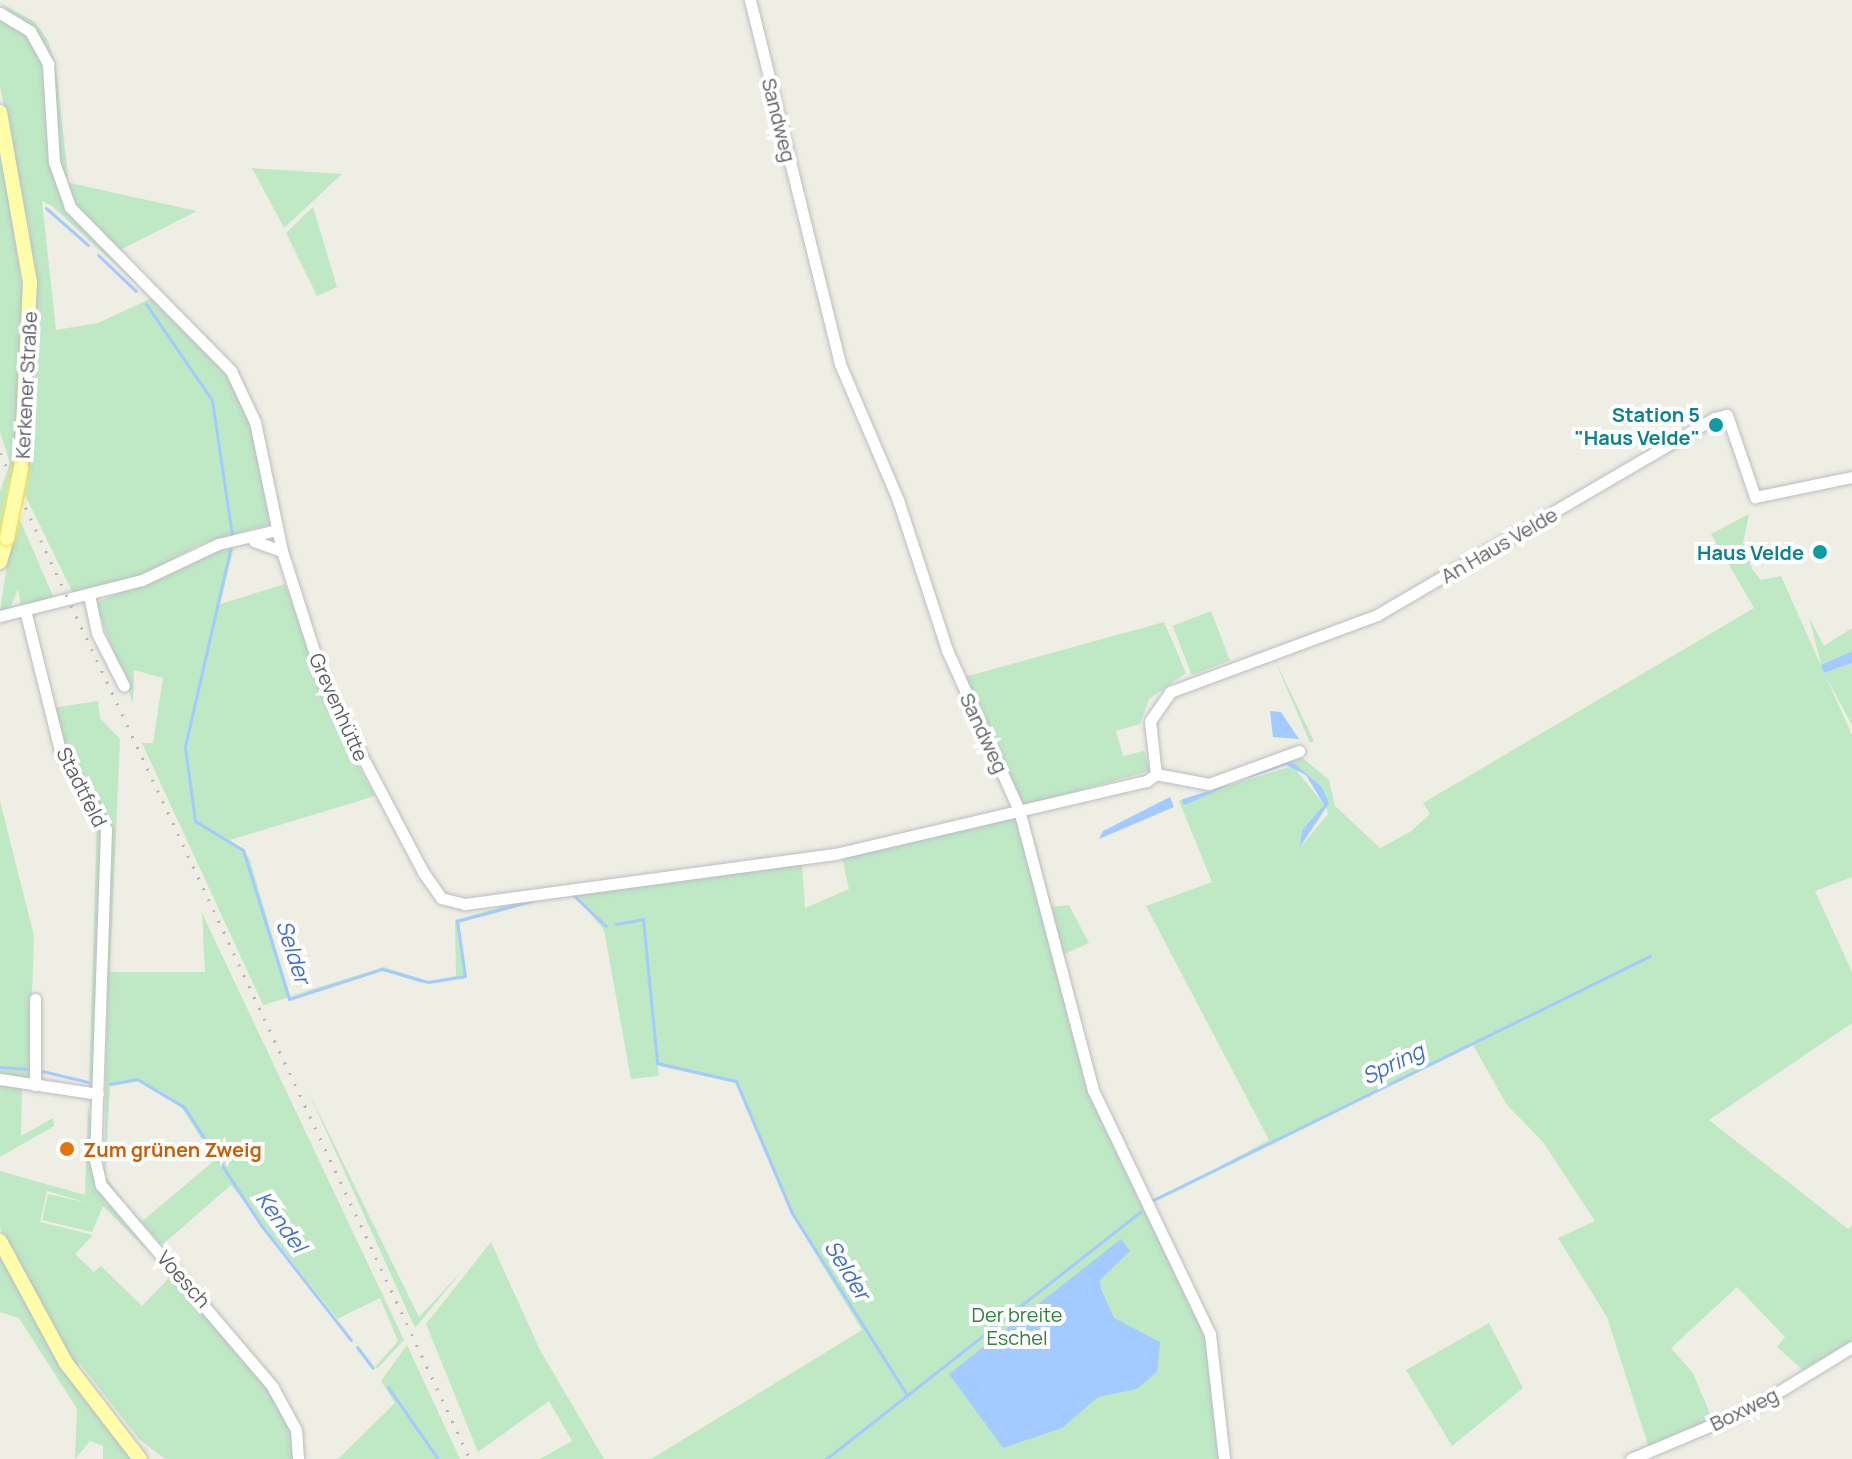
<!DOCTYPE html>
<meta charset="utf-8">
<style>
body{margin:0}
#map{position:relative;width:1852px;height:1459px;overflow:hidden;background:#efeee4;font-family:Manrope,sans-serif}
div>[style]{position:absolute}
.green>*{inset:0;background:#bfe8c5;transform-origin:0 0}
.water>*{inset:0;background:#a4cbff}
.stream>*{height:3px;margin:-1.5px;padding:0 1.5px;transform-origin:1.5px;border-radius:1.5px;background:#a4cbff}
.roads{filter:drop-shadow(0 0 2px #bcbdc3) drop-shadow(0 0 2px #bcbdc3)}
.minor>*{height:11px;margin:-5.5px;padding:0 5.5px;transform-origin:5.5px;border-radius:5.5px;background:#fff}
.major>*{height:14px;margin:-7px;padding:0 7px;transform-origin:7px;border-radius:7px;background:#fffda9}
.rail>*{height:3px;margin-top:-1.5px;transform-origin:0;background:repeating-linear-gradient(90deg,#b5b6b6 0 2px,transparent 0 12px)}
.bridges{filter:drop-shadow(0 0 2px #f9e154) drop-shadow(0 0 2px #f9e154)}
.major-bridge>*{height:14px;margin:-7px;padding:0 7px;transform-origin:7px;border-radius:7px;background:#fffda9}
.dots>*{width:22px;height:22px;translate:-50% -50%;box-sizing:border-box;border:4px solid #fff;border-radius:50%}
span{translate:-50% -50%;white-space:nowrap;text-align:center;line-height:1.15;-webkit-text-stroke:8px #fff;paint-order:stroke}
.street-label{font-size:20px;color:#5c5f65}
.culture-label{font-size:20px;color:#0d838f;font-weight:700}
.right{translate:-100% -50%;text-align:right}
.food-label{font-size:20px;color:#c56008;font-weight:700}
.left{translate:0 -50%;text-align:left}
.park-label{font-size:20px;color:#2f823e}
.water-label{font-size:22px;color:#4070c9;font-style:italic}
</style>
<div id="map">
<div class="green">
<div style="clip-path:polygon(0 3px,35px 22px,48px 41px,56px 68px,68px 177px,60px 173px,47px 47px)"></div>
<div style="clip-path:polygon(evenodd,0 19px,27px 35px,42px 62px,49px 162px,66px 208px,225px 369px,251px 424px,270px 524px,201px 544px,142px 575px,73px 593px,25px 495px,19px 518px,54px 598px,21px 606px,18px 589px,10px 608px,0 611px,37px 362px,30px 232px,0 87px,0 19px,42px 201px,52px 206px,152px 298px,98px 323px,56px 330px,42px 201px)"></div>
<div style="clip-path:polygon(0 135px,24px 302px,15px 473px,0 541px,0 491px,10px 463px,0 432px)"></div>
<div style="clip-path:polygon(252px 168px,342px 174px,284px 228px)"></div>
<div style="clip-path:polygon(64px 183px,70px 183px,197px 211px,120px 250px,82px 218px)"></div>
<div style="clip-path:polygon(313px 207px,337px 287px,317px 296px,286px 233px)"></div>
<div style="clip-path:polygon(1749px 514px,1743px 543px,1752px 569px,1761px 580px,1781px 576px,1852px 735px,1852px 877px,1815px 891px,1852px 972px,1852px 1023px,1709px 1120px,1848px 1229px,1852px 1225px,1852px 1341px,1803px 1370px,1777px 1347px,1785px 1337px,1737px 1287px,1671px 1348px,1693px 1373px,1711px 1416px,1707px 1425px,1649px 1448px,1607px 1317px,1558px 1238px,1595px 1221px,1543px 1142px,1507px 1105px,1473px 1045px,1151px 1204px,1269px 1140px,1146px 906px,1212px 882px,1179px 801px,1183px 799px,1293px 766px,1324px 805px,1302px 830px,1301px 846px,1328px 814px,1321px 786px,1289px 759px,1299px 755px,1329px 780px,1335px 806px,1380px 848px,1410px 832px,1430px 814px,1423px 803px,1754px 608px,1711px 534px)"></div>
<div style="clip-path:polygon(228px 546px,234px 547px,220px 604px,285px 584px,335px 725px,375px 796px,230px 840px,249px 857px,290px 996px,384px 967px,428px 981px,456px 976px,455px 920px,562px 890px,802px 864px,805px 908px,849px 889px,842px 857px,1018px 816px,1087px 1080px,1207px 1335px,1221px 1459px,651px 1459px,862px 1330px,791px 1214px,735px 1083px,658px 1066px,659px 1076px,631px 1079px,604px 930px,576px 897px,565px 892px,459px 922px,465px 977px,421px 983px,382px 970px,263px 1005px,142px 743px,153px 743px,163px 678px,134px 670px,133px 703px,95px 603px)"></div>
<div style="left:1211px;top:611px;width:53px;height:41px;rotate:69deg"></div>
<div style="clip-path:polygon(1809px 617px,1824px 646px,1852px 628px,1852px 651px,1821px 665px)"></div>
<div style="clip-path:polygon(1164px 622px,1186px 673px,1149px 699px,1140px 724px,1116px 731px,1123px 756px,1144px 751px,1150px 771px,1022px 806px,961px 678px)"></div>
<div style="clip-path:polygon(1273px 656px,1314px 741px,1310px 743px)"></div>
<div style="clip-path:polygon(1852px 663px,1852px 725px,1824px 673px)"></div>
<div style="clip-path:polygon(evenodd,98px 701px,100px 718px,120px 739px,110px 972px,205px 972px,202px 913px,404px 1340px,377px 1369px,231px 1185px,162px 1245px,104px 1179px,110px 839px,64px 748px,53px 708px,98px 701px,138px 1081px,180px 1105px,215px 1160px,140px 1223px,105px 1176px,110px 1086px,138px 1081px,98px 701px,380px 1298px,398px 1341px,375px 1367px,337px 1319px,380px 1298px)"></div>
<div style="clip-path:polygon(0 801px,34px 936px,29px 1081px,0 1076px)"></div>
<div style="clip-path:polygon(1027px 812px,1052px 907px,1069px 905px,1089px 943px,1064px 954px,1106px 1117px)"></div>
<div style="clip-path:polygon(97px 817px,102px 826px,95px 1085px,89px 1090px)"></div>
<div style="clip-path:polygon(0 1083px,22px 1086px,21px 1136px,53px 1118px,54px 1126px,0 1157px)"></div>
<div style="clip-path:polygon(307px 1089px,419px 1317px,462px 1271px,415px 1328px)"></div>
<div style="clip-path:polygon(evenodd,88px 1106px,103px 1197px,277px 1400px,292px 1432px,293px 1459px,165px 1459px,139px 1439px,79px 1362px,78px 1372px,0 1228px,0 1171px,85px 1195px,88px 1106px,47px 1191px,88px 1203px,48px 1194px,42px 1220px,92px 1232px,103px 1206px,172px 1275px,142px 1306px,101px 1266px,94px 1272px,75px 1254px,93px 1235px,40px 1222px,47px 1191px)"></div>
<div style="clip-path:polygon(491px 1242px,540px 1350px,604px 1459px,540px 1459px,572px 1441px,549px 1401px,478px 1452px,426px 1324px)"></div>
<div style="clip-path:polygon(0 1249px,52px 1350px,131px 1459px,103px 1459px,103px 1446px,90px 1441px,75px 1459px,77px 1409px,19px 1318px,0 1312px)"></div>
<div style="clip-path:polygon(1489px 1323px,1523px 1388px,1452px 1446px,1406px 1370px)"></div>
<div style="clip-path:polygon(407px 1345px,460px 1459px,338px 1459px,395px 1403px,381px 1381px)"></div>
</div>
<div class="water">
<div style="clip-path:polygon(1852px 651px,1852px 663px,1824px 673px,1821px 665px)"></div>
<div style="clip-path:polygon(1270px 711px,1281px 712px,1299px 739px,1273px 737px)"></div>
<div style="clip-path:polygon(1289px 759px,1321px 786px,1329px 803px,1300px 847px,1302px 830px,1324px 805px,1306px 775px,1286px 765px,1238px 782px)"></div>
<div style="clip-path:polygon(1231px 784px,1185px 805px,1182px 803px,1183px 799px)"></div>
<div style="clip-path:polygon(1170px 797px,1174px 807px,1099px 839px,1103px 831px)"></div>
<div style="clip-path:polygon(1121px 1239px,1130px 1251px,1100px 1280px,1101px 1289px,1114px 1318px,1160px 1342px,1157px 1372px,1137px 1389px,1098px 1397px,1062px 1428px,1003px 1448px,949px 1374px)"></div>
</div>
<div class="stream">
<div style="left:46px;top:208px;width:56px;rotate:41.4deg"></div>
<div style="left:98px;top:255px;width:52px;rotate:43.5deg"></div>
<div style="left:146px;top:304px;width:116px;rotate:55.5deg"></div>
<div style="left:212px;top:400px;width:137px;rotate:81.6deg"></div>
<div style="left:230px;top:550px;width:202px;rotate:102.9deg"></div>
<div style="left:185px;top:747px;width:75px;rotate:82.3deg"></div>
<div style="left:195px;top:821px;width:56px;rotate:31.1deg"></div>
<div style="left:243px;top:850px;width:156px;rotate:72.8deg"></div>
<div style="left:289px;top:999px;width:98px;rotate:-17.9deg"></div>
<div style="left:382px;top:969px;width:48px;rotate:15.8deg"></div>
<div style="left:428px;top:982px;width:37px;rotate:-9deg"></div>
<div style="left:465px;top:976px;width:56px;rotate:-98.3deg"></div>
<div style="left:457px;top:921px;width:81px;rotate:-15.1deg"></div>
<div style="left:573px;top:895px;width:45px;rotate:43.2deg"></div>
<div style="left:616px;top:924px;width:27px;rotate:-10deg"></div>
<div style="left:643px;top:919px;width:145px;rotate:84.4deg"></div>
<div style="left:657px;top:1063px;width:81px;rotate:12.8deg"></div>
<div style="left:736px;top:1081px;width:143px;rotate:67deg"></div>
<div style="left:792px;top:1213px;width:215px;rotate:57.7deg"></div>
<div style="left:0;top:1067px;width:28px;rotate:4deg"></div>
<div style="left:42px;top:1071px;width:47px;rotate:13.4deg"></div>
<div style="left:110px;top:1084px;width:27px;rotate:-10deg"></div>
<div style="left:137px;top:1079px;width:55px;rotate:30.8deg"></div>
<div style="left:184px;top:1107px;width:141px;rotate:56.9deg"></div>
<div style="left:261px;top:1225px;width:146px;rotate:52deg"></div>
<div style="left:1151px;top:1201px;width:556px;rotate:-26.15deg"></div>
<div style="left:357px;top:1347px;width:26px;rotate:53deg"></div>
<div style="left:388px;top:1387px;width:88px;rotate:55.2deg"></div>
<div style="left:826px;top:1459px;width:400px;rotate:-38.2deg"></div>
</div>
<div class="roads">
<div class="minor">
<div style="left:750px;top:0;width:375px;rotate:76.1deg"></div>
<div style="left:840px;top:364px;width:148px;rotate:66.9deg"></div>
<div style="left:898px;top:500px;width:158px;rotate:71.9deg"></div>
<div style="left:947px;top:650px;width:175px;rotate:65.8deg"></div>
<div style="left:1019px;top:810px;width:290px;rotate:75.2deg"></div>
<div style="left:1093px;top:1090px;width:271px;rotate:64.4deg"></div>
<div style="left:1210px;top:1334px;width:126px;rotate:83.6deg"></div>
<div style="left:0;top:13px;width:35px;rotate:31deg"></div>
<div style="left:30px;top:31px;width:38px;rotate:61deg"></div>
<div style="left:48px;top:64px;width:98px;rotate:86.5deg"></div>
<div style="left:54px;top:162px;width:48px;rotate:70.4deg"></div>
<div style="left:70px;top:207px;width:230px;rotate:45.5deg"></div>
<div style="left:231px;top:371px;width:56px;rotate:64.8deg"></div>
<div style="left:255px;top:422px;width:132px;rotate:78.2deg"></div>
<div style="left:282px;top:551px;width:142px;rotate:72.3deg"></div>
<div style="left:325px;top:686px;width:210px;rotate:62.2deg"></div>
<div style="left:423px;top:872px;width:32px;rotate:55deg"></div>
<div style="left:441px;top:898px;width:25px;rotate:14deg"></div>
<div style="left:465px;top:904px;width:373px;rotate:-7.7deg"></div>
<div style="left:835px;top:854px;width:320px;rotate:-13.2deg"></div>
<div style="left:1147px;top:781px;width:11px;rotate:-38deg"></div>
<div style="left:1156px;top:774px;width:53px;rotate:-96.5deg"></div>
<div style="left:1150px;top:721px;width:35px;rotate:-55deg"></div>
<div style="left:1170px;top:692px;width:221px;rotate:-20.4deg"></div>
<div style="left:1377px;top:615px;width:390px;rotate:-30.3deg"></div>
<div style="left:1714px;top:418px;width:13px;rotate:-13deg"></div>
<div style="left:1727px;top:415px;width:87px;rotate:71.1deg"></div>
<div style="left:1755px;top:497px;width:99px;rotate:-11.7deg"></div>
<div style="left:254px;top:541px;width:30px;rotate:20deg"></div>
<div style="left:89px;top:595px;width:39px;rotate:78deg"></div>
<div style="left:97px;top:633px;width:59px;rotate:63deg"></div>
<div style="left:25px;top:610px;width:144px;rotate:76deg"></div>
<div style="left:60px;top:750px;width:91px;rotate:59.8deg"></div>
<div style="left:106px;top:829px;width:331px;rotate:91.9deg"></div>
<div style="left:95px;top:1160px;width:26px;rotate:77deg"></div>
<div style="left:101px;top:1185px;width:264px;rotate:49.6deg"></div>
<div style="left:272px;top:1386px;width:50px;rotate:61.4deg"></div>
<div style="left:296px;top:1430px;width:29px;rotate:86deg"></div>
<div style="left:0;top:616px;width:146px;rotate:-14.2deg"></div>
<div style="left:142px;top:580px;width:84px;rotate:-25.3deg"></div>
<div style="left:218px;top:544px;width:61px;rotate:-13.3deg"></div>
<div style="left:1156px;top:774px;width:54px;rotate:10.7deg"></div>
<div style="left:1209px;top:784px;width:96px;rotate:-20.1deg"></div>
<div style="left:0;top:1079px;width:99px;rotate:8.7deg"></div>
<div style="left:35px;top:1085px;width:86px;rotate:-90deg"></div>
<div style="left:1631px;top:1459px;width:131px;rotate:-22.9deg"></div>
<div style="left:1752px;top:1408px;width:117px;rotate:-31.4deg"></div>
</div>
<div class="major">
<div style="left:0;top:112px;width:173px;rotate:80deg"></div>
<div style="left:30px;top:282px;width:186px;rotate:92.8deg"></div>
<div style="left:0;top:562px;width:25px;rotate:-74deg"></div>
<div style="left:0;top:1241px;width:139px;rotate:61.6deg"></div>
<div style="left:66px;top:1363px;width:121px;rotate:52.4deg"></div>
</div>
</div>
<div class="rail">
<div style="left:0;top:453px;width:1110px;rotate:64.96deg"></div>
</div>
<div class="bridges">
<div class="major-bridge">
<div style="left:7px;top:538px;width:71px;rotate:-78.7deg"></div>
</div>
</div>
<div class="dots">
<div style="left:1716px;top:425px;background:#0f9aa8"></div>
<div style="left:1820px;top:552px;background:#0f9aa8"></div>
<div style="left:67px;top:1149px;background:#e8710a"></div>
</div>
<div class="street-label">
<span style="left:779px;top:120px;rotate:76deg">Sandweg</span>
<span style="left:26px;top:385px;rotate:-87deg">Kerkener Straße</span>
<span style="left:1499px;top:545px;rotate:-30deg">An Haus Velde</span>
<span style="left:339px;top:707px;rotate:66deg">Grevenhütte</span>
<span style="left:984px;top:733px;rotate:65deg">Sandweg</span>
<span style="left:82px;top:787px;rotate:63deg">Stadtfeld</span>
<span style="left:184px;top:1279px;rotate:48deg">Voesch</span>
<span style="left:1744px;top:1409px;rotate:-26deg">Boxweg</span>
</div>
<div class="culture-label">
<span class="right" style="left:1700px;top:426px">Station 5<br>"Haus Velde"</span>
<span class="right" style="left:1804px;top:552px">Haus Velde</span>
</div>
<div class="food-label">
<span class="left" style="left:83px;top:1149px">Zum grünen Zweig</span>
</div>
<div class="park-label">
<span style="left:1017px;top:1326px">Der breite<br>Eschel</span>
</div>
<div class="water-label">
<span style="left:293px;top:952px;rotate:72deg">Selder</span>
<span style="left:1393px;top:1064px;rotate:-26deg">Spring</span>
<span style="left:281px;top:1222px;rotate:54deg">Kendel</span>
<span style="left:847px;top:1270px;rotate:58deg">Selder</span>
</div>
</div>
